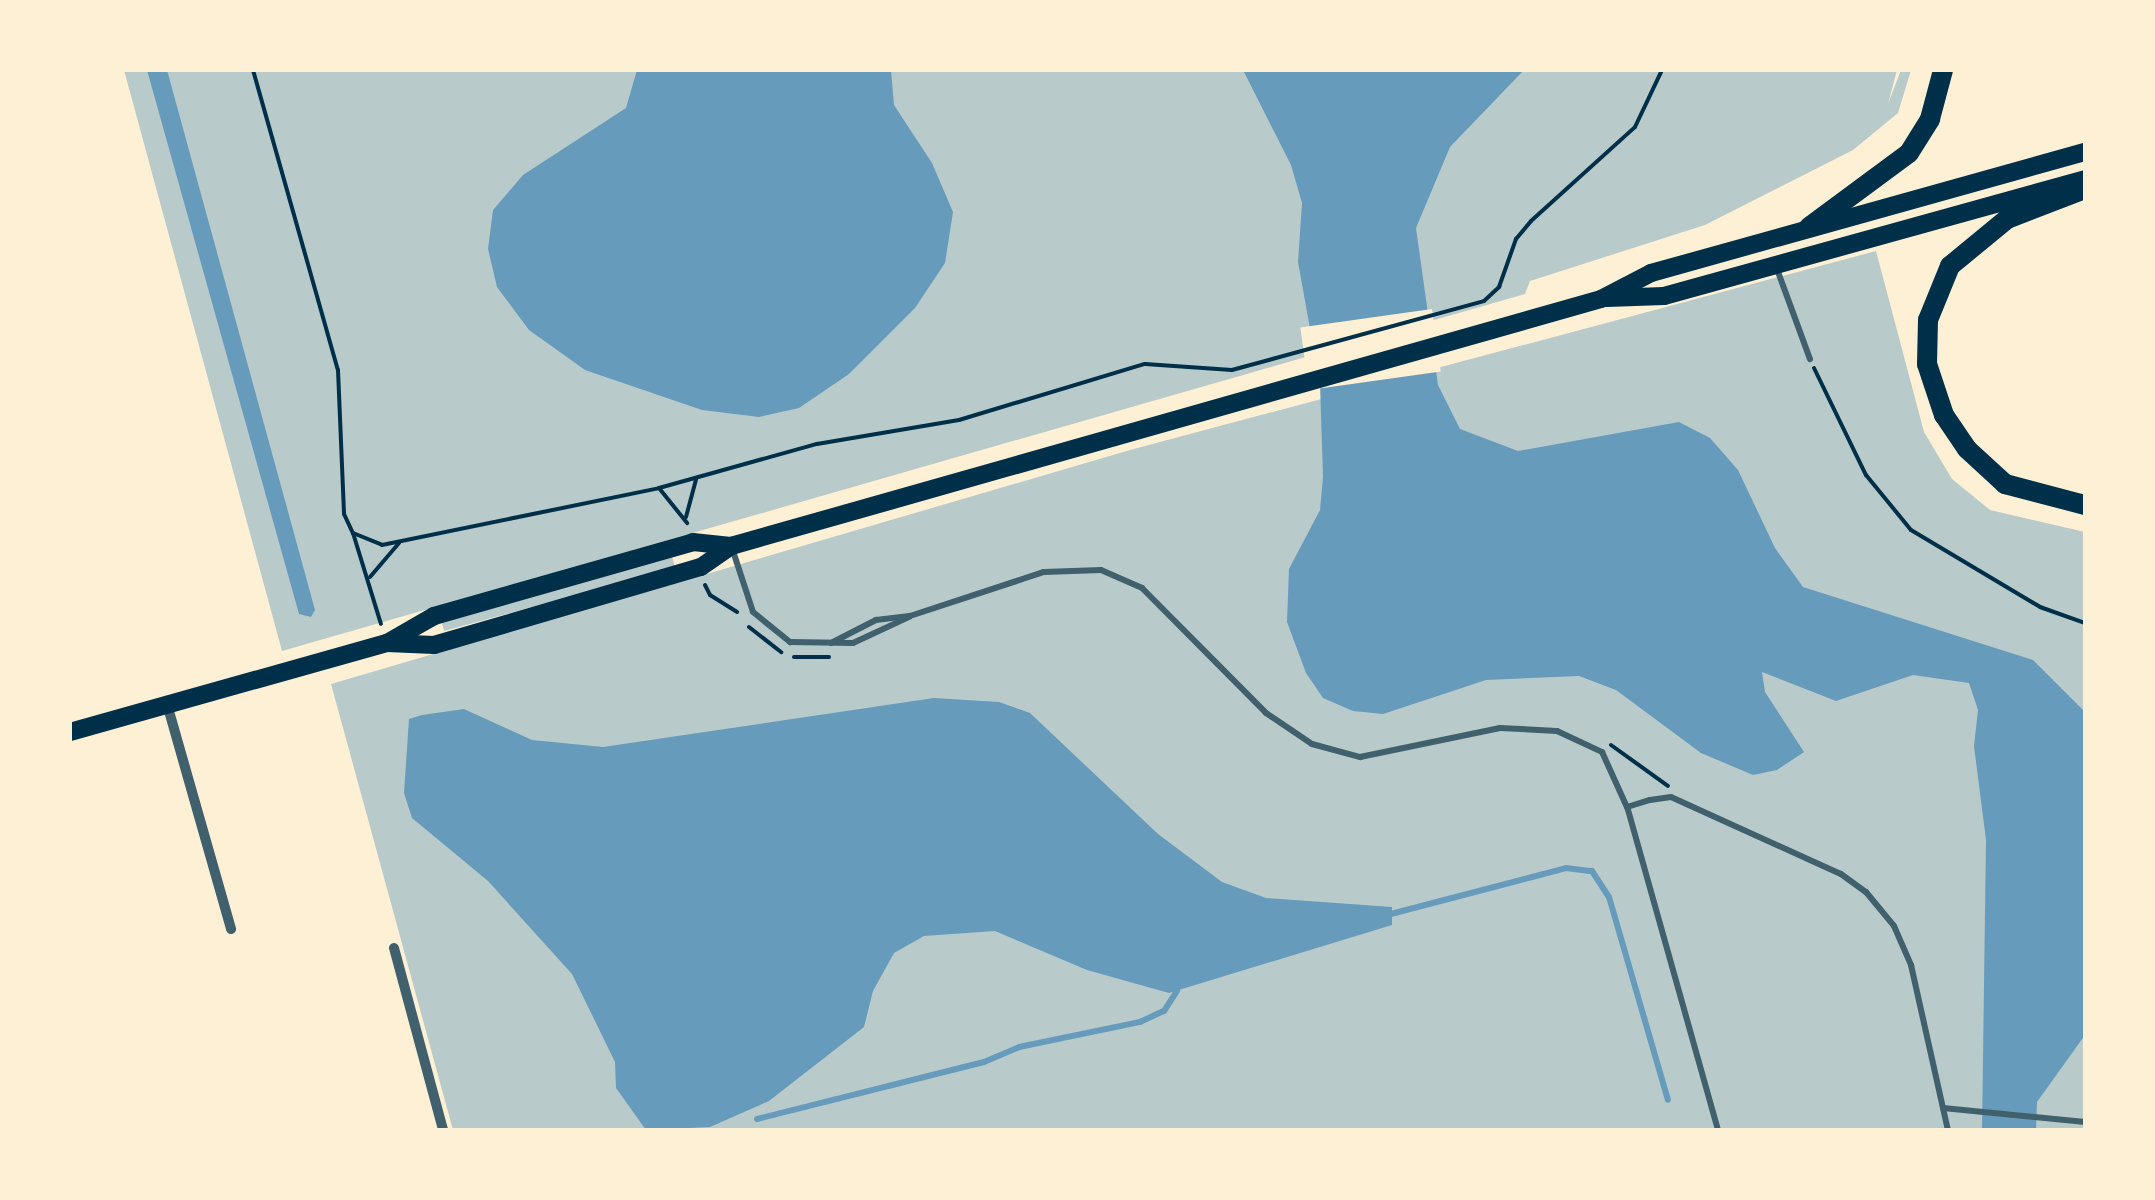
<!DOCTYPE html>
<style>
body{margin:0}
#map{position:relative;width:2155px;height:1200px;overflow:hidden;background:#fdf0d5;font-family:"Asap Condensed",sans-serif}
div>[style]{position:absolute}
.green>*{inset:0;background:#b9caca}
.water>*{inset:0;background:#669bbc}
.pier>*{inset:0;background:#fdf0d5;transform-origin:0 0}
.stream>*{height:6px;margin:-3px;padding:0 3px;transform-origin:3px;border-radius:3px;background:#669bbc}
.path>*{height:4px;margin:-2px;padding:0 2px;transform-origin:2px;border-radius:2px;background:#003049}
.service>*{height:6px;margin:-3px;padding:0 3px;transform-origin:3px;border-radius:3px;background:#3f606c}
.minor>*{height:10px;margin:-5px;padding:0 5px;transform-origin:5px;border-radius:5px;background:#3f606c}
.secondary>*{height:18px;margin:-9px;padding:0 9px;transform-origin:9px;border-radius:9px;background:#003049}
.motorway>*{height:20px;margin:-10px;padding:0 10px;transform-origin:10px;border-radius:10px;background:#003049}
span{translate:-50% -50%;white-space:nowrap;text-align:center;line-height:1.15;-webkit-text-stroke:8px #fdf0d5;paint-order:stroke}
.frame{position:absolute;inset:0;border:72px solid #fdf0d5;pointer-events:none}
</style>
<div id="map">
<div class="green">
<div style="clip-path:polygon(124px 70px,1897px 70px,1888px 104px,1901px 70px,1911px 70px,1898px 113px,1853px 150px,1705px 225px,1530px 281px,1525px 294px,282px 651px)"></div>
<div style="clip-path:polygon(1876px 251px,1924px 432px,1952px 479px,1990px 510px,2085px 532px,2085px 1130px,453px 1130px,331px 684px,1130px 450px)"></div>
<div style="clip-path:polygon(672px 556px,675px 568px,444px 631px,442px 623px)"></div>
</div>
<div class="water">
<div style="clip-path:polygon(147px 70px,167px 70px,315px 610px,311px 617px,299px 614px)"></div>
<div style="clip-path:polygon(637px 70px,891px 70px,894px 105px,932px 163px,953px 212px,945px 263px,915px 308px,849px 374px,799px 408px,759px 417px,702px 410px,585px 370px,529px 330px,497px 287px,488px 249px,493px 210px,523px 175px,626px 108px)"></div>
<div style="clip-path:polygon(1243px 70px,1524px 70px,1450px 147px,1416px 228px,1438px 385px,1460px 429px,1518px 451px,1679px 422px,1710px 438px,1738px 470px,1775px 548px,1803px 587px,2033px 660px,2085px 712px,2085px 1035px,2037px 1102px,2036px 1130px,1982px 1130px,1986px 840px,1974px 746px,1978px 710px,1969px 683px,1913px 675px,1836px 701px,1762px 672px,1765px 692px,1804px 752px,1777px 770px,1753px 775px,1701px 753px,1616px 690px,1579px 676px,1486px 680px,1383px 714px,1353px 711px,1323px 698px,1306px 673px,1287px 622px,1289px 569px,1320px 510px,1323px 477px,1320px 384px,1298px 262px,1302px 203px,1291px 165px)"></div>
<div style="clip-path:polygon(934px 698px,999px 702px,1030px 713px,1158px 834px,1222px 882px,1266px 898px,1392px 907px,1392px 925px,1169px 993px,1087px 970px,995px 931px,924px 936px,894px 953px,873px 991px,864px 1027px,769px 1101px,710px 1127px,646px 1130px,616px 1088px,615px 1062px,572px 974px,488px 881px,412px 818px,404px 793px,409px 719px,422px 715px,464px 709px,532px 740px,603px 747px)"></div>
</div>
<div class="pier">
<div style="left:1432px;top:309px;width:63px;height:133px;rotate:82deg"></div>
</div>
<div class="stream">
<div style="left:1387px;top:915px;width:185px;rotate:-14.7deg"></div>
<div style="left:1566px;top:868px;width:26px;rotate:7deg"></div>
<div style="left:1592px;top:871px;width:31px;rotate:57deg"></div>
<div style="left:1609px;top:897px;width:211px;rotate:73.8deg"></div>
<div style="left:757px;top:1119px;width:234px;rotate:-14.1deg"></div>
<div style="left:984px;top:1062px;width:38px;rotate:-23deg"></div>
<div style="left:1019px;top:1047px;width:124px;rotate:-11.7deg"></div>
<div style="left:1140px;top:1022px;width:26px;rotate:-25deg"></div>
<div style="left:1164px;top:1011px;width:24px;rotate:-57deg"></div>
</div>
<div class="path">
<div style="left:253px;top:70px;width:312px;rotate:74.2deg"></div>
<div style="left:338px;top:370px;width:144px;rotate:87.6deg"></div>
<div style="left:344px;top:514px;width:21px;rotate:65deg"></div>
<div style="left:353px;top:533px;width:31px;rotate:22deg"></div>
<div style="left:382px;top:545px;width:283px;rotate:-11.6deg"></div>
<div style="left:659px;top:488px;width:164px;rotate:-15.6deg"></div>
<div style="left:817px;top:444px;width:144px;rotate:-9.6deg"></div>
<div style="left:959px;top:420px;width:194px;rotate:-16.8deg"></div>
<div style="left:1145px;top:364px;width:87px;rotate:3.9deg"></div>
<div style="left:1232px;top:370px;width:261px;rotate:-15.3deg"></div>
<div style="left:1484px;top:301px;width:21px;rotate:-43deg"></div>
<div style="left:1499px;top:287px;width:51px;rotate:-70.5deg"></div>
<div style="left:1516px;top:239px;width:23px;rotate:-50deg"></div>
<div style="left:1531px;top:221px;width:140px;rotate:-42.1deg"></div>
<div style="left:1635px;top:127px;width:63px;rotate:-64.7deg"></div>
<div style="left:1814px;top:368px;width:119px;rotate:64.1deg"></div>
<div style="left:1866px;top:475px;width:71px;rotate:50.7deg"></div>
<div style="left:1911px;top:530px;width:150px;rotate:30.8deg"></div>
<div style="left:2040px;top:607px;width:48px;rotate:19.6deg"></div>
<div style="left:659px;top:488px;width:45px;rotate:51.3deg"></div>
<div style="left:686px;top:517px;width:39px;rotate:-75deg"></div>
<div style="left:353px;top:533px;width:95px;rotate:72.9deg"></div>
<div style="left:370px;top:577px;width:45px;rotate:-49.5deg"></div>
<div style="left:705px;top:585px;width:11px;rotate:63deg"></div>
<div style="left:710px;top:595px;width:32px;rotate:32deg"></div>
<div style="left:749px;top:627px;width:41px;rotate:38deg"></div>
<div style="left:794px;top:657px;width:35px"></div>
<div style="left:1611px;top:745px;width:70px;rotate:35.7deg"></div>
</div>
<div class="service">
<div style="left:1777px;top:269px;width:96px;rotate:69.9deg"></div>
<div style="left:732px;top:548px;width:67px;rotate:71.8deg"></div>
<div style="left:753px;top:612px;width:48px;rotate:39deg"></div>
<div style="left:790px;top:642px;width:63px;rotate:0.9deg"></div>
<div style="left:853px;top:643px;width:62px;rotate:-24.9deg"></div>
<div style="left:831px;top:643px;width:51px;rotate:-27.1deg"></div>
<div style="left:876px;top:620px;width:34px;rotate:-7deg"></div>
<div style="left:910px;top:616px;width:141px;rotate:-18.2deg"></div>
<div style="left:1044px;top:572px;width:57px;rotate:-2deg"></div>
<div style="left:1101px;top:570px;width:45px;rotate:23.7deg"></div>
<div style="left:1142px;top:588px;width:176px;rotate:45.2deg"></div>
<div style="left:1266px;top:713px;width:55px;rotate:34deg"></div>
<div style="left:1312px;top:744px;width:50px;rotate:15.2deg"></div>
<div style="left:1360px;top:757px;width:143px;rotate:-11.7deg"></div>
<div style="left:1500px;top:728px;width:57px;rotate:3deg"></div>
<div style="left:1557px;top:731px;width:50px;rotate:25deg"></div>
<div style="left:1602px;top:752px;width:60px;rotate:65.6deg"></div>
<div style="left:1943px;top:1108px;width:143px;rotate:5.6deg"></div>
<div style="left:1718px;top:1130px;width:336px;rotate:-105.7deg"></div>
<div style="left:1627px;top:807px;width:24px;rotate:-17deg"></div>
<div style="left:1650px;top:800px;width:21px;rotate:-8deg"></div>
<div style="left:1671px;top:797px;width:187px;rotate:24.4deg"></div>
<div style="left:1841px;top:874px;width:31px;rotate:36deg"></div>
<div style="left:1866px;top:892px;width:44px;rotate:50.5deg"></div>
<div style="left:1894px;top:926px;width:43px;rotate:66.4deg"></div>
<div style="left:1911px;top:965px;width:169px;rotate:77.4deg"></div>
</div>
<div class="minor">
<div style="left:167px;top:704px;width:234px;rotate:74.1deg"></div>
<div style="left:394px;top:948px;width:188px;rotate:74.9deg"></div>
</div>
<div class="secondary">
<div style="left:1607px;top:298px;width:57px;rotate:-2deg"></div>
<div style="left:1664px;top:296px;width:437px;rotate:-15.5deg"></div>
<div style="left:387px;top:643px;width:47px;rotate:2.4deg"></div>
<div style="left:434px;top:645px;width:278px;rotate:-16.3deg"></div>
<div style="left:701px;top:567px;width:37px;rotate:-35deg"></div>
<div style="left:731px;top:546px;width:904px;rotate:-15.85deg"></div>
<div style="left:1601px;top:299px;width:56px;rotate:-27.5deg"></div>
<div style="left:1651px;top:273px;width:451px;rotate:-15.6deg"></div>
<div style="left:70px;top:732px;width:329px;rotate:-15.7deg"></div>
<div style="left:387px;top:643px;width:54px;rotate:-29.9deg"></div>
<div style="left:434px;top:616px;width:269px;rotate:-15.9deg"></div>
<div style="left:693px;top:542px;width:38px;rotate:6deg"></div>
</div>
<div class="motorway">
<div style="left:2085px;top:189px;width:84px;rotate:159deg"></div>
<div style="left:2007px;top:219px;width:74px;rotate:140.5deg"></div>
<div style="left:1950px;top:266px;width:58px;rotate:112.2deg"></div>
<div style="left:1928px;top:320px;width:44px;rotate:91.3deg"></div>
<div style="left:1927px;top:364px;width:54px;rotate:71.6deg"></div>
<div style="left:1944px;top:415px;width:41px;rotate:55.9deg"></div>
<div style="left:1967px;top:449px;width:52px;rotate:42.6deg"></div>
<div style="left:2005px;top:484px;width:83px;rotate:14.7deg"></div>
<div style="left:1809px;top:227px;width:124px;rotate:-36.5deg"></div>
<div style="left:1909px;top:153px;width:40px;rotate:-58deg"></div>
<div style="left:1930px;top:119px;width:51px;rotate:-75.1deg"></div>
</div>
<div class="frame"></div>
</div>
